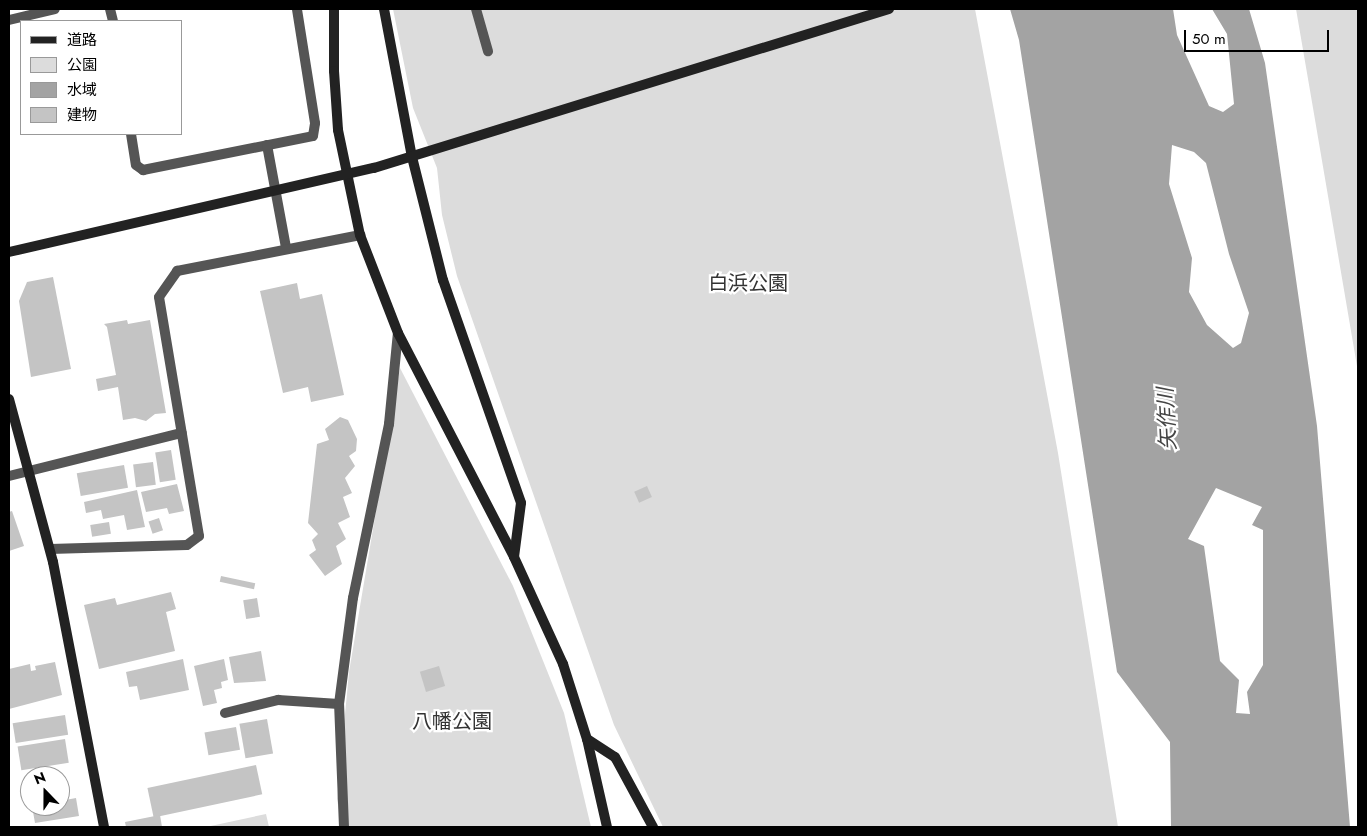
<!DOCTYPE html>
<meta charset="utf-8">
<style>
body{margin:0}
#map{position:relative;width:1367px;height:836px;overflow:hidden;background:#fff;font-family:Jost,"Noto Sans JP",sans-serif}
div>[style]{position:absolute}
.green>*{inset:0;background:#dcdcdc}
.water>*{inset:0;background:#a3a3a3}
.building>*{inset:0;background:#c4c4c4;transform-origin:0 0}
.street>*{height:10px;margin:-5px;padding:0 5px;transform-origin:5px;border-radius:5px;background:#555}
.secondary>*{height:10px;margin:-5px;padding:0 5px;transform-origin:5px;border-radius:5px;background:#222}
span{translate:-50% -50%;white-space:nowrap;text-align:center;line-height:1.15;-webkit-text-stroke:4.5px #fff;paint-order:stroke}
.park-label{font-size:20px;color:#333}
.water-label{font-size:21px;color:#444;font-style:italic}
.frame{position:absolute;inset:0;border:10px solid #000;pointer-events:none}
.legend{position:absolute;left:20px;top:20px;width:162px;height:115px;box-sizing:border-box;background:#fff;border:1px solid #999;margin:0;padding:6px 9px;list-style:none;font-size:15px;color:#000}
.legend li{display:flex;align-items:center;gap:10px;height:25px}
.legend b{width:25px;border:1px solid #999}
.north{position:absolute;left:20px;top:766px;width:50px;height:50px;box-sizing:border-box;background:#fff;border:1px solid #999;border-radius:50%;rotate:338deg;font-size:14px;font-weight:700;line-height:20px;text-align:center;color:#000}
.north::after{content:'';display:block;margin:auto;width:18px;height:22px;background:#000;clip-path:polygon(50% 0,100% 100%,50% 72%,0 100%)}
.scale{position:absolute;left:1184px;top:30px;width:145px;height:22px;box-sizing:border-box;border:2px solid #000;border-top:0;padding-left:6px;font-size:15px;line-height:18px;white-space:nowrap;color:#000;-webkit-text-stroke:4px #fff;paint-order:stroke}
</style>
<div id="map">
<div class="green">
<div style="clip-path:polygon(393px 9px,975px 9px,1058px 453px,1118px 827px,663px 827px,614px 725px,457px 276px,442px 215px,437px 168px,413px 108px)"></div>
<div style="clip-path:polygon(1296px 9px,1358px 9px,1358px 372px,1313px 108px)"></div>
<div style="clip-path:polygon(400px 368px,513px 586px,564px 713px,591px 827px,342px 827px,337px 799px,349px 672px)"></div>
<div style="clip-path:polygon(266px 814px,269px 827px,206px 827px)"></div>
</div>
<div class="water">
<div style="clip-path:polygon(evenodd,1010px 9px,1173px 9px,1177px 35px,1209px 106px,1223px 112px,1234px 104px,1227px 34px,1212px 9px,1249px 9px,1265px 63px,1317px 426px,1350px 827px,1171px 827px,1170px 742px,1117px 672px,1019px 40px,1010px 9px,1172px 145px,1194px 152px,1206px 163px,1229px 254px,1249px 313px,1241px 343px,1233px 348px,1207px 325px,1189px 292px,1192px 258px,1169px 184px,1172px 145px,1010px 9px,1216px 488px,1262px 507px,1252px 525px,1263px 530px,1263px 665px,1247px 692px,1250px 714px,1236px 713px,1239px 680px,1220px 661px,1204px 546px,1188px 539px,1216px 488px)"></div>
</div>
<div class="building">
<div style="clip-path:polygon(53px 277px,71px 369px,31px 377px,19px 301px,27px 282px)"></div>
<div style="clip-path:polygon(297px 283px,300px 299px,322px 294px,344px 395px,311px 402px,308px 387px,283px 393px,260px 291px)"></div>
<div style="clip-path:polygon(127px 320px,128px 324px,150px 320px,166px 413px,155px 414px,146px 421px,135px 418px,123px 420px,118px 387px,98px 391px,96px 379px,116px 375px,107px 327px,104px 324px)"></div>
<div style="clip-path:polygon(340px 417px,348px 420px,357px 439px,356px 451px,349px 456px,355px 466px,345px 478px,352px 493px,343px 497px,350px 517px,338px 523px,346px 539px,336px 546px,342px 564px,325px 576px,309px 555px,316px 550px,312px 540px,318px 534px,308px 523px,317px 444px,329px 440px,325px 429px)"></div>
<div style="left:171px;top:450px;width:30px;height:16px;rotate:81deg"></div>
<div style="left:153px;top:462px;width:23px;height:20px;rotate:83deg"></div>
<div style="left:124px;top:465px;width:23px;height:48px;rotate:80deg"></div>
<div style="clip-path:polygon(177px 484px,184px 511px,169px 514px,167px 508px,146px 512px,141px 492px)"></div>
<div style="left:647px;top:486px;width:12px;height:14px;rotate:66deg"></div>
<div style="clip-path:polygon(137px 490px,145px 527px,127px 530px,124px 515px,103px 519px,101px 510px,86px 513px,84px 502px)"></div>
<div style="clip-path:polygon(12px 511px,24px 546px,9px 551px,9px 512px)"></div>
<div style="left:159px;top:518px;width:13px;height:11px;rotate:72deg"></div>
<div style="left:109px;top:522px;width:12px;height:19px;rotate:81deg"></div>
<div style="left:221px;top:576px;width:35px;height:6px;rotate:12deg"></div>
<div style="clip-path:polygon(171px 592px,176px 609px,166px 612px,175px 651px,99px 669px,84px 605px,115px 598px,117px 605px)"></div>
<div style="left:257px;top:598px;width:19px;height:14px;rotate:81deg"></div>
<div style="clip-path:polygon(261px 651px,266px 681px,234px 683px,229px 657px)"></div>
<div style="clip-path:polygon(183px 659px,189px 690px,140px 700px,137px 686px,129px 687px,126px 672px)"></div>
<div style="clip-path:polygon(224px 659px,228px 680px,221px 682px,222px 688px,214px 690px,217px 703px,203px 706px,194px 666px)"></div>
<div style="clip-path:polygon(55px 662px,62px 695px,9px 709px,9px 669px,30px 664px,31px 671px,36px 670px,35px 666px)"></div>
<div style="left:439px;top:666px;width:21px;height:20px;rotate:73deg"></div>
<div style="left:65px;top:715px;width:20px;height:53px;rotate:81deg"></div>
<div style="left:267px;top:719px;width:35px;height:28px;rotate:80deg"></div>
<div style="left:236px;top:727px;width:23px;height:32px;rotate:80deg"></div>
<div style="left:65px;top:739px;width:24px;height:48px;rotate:81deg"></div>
<div style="left:256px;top:765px;width:30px;height:111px;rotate:78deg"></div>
<div style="clip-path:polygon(76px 798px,79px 816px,35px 823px,32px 806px,60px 806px,60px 801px)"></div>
<div style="clip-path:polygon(160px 815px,162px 827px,126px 827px,125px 822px)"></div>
</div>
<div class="street">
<div style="left:110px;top:9px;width:12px;rotate:76deg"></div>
<div style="left:476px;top:9px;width:44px;rotate:74.1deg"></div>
<div style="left:9px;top:20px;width:47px;rotate:-13.4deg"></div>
<div style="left:131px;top:134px;width:31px;rotate:81deg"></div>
<div style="left:136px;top:165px;width:9px;rotate:36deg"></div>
<div style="left:143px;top:170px;width:173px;rotate:-11.3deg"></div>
<div style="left:313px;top:136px;width:13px;rotate:-81deg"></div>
<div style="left:315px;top:123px;width:115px;rotate:-99deg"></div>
<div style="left:267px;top:145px;width:105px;rotate:79.5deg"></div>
<div style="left:9px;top:476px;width:178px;rotate:-14deg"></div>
<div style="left:50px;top:549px;width:137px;rotate:-1.7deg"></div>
<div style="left:187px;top:545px;width:15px;rotate:-37deg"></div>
<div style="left:199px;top:536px;width:242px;rotate:-99.5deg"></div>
<div style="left:159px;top:297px;width:32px;rotate:-55deg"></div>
<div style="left:177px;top:271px;width:187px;rotate:-11.1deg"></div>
<div style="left:225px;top:713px;width:55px;rotate:-13.8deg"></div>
<div style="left:278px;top:700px;width:61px;rotate:3.8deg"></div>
<div style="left:344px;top:827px;width:123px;rotate:-92.3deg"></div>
<div style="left:339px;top:704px;width:107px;rotate:-82.5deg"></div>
<div style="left:353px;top:598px;width:178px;rotate:-78.3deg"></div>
<div style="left:389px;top:424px;width:91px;rotate:-84.4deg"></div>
</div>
<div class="secondary">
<div style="left:334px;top:9px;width:62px;rotate:90deg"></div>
<div style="left:334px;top:71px;width:59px;rotate:86.1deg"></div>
<div style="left:338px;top:130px;width:107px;rotate:78.2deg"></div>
<div style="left:360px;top:235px;width:105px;rotate:68.8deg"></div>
<div style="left:398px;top:333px;width:252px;rotate:62.6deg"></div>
<div style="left:514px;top:557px;width:118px;rotate:65.4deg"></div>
<div style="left:563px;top:664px;width:79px;rotate:72.3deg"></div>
<div style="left:587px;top:739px;width:90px;rotate:77.2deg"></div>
<div style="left:384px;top:9px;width:151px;rotate:79.3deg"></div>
<div style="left:412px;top:157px;width:127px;rotate:75.9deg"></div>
<div style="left:443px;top:280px;width:236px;rotate:70.7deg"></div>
<div style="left:521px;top:503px;width:54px;rotate:97.4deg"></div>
<div style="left:9px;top:252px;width:375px;rotate:-13deg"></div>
<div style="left:374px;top:168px;width:539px;rotate:-17.16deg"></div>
<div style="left:9px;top:399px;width:169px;rotate:74.9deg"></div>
<div style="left:53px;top:562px;width:270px;rotate:79.1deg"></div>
<div style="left:587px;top:739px;width:33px;rotate:33deg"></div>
<div style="left:615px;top:757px;width:80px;rotate:61.5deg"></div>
</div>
<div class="park-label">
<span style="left:748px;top:283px">白浜公園</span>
<span style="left:452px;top:721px">八幡公園</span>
</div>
<div class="water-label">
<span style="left:1167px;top:419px;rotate:-93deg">矢作川</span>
</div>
<div class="frame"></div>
<ul class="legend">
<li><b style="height:6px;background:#222"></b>道路</li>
<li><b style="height:14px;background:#dcdcdc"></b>公園</li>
<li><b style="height:14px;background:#a3a3a3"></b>水域</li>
<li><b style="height:14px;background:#c4c4c4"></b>建物</li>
</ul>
<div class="north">N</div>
<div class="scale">50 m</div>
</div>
